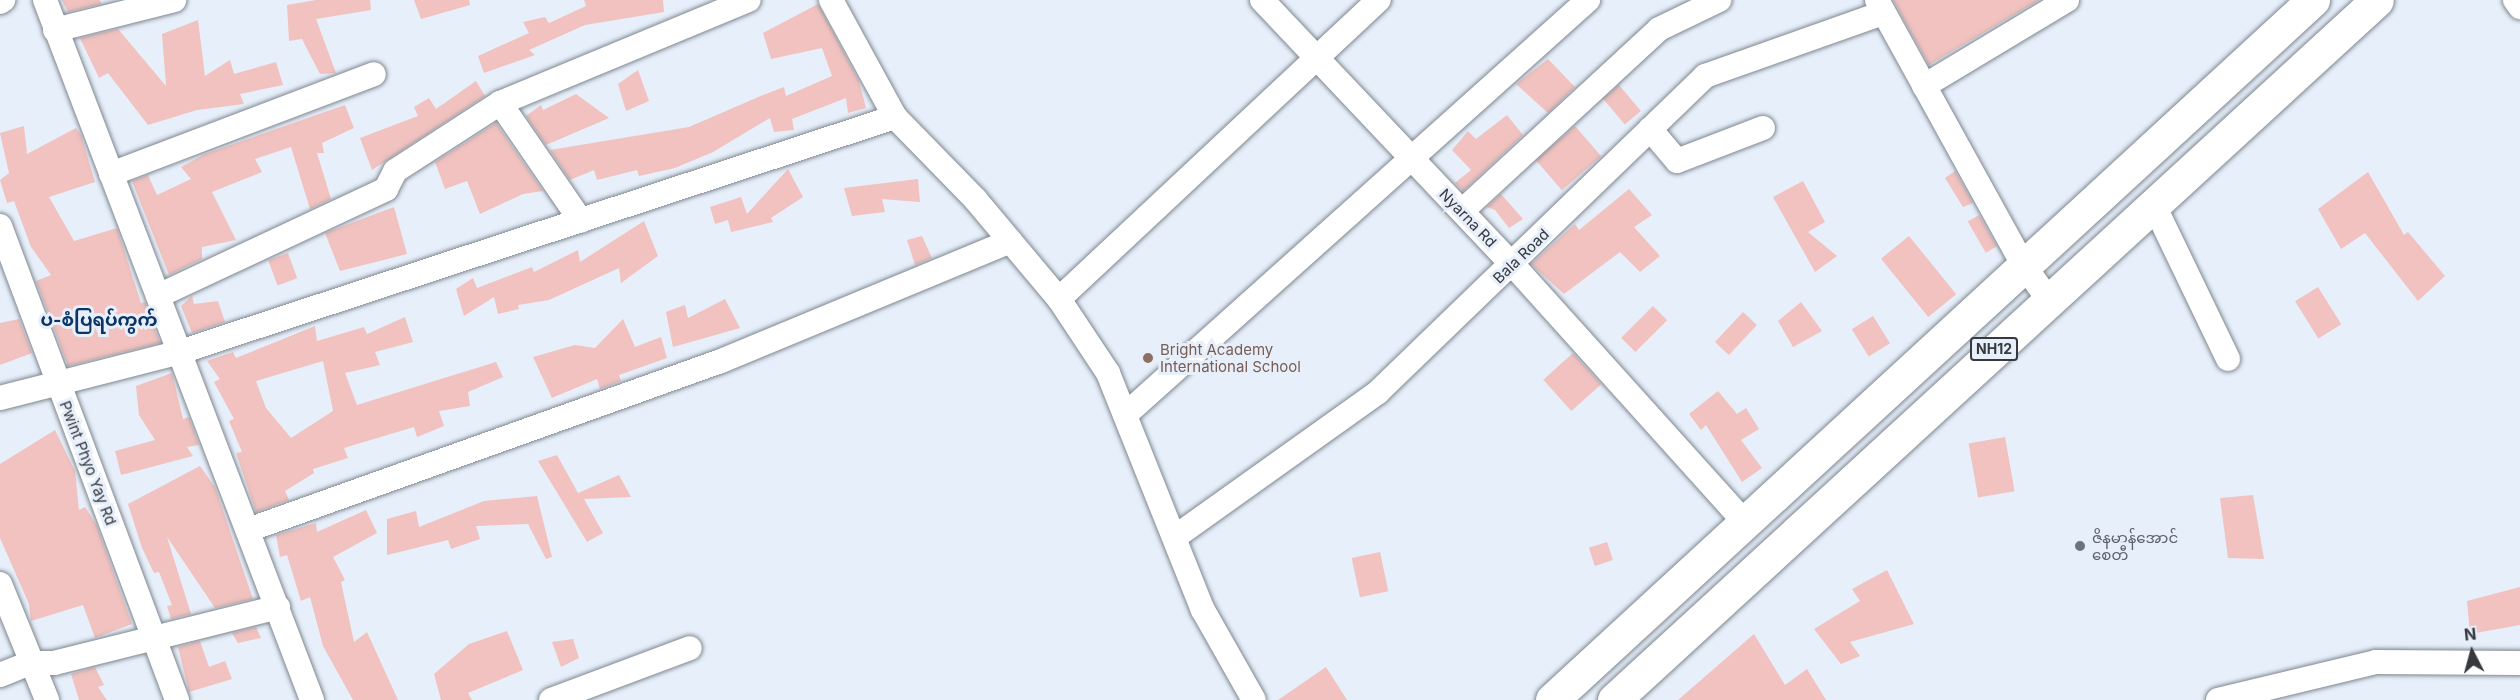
<!DOCTYPE html>
<meta charset="utf-8">
<style>
body{margin:0}
#map{position:relative;width:2520px;height:700px;overflow:hidden;background:#e7effa;font-family:Inter,"Noto Sans Myanmar",sans-serif}
div>[style]{position:absolute}
.building>*{inset:0;background:#f1c2bf;transform-origin:0 0}
.roads{filter:drop-shadow(0 0 2px #7f8790) drop-shadow(0 0 2px #7f8790)}
.minor>*{height:24px;margin:-12px;padding:0 12px;transform-origin:12px;border-radius:12px;background:#fff}
.highway>*{height:33px;margin:-16.5px;padding:0 16.5px;transform-origin:16.5px;border-radius:16.5px;background:#fff}
.dots>*{width:16px;height:16px;translate:-50% -50%;box-sizing:border-box;border:3px solid #e7effa;border-radius:50%}
span{translate:-50% -50%;white-space:nowrap;text-align:center;line-height:1.15;-webkit-text-stroke:6px #e7effa;paint-order:stroke}
.shield-label span{padding:2px 4px;background:#e7effa;border:2px solid;border-radius:4px;-webkit-text-stroke-width:0}
.shield-label{font-size:14px;color:#36393d;font-weight:700}
.street-label{font-size:15px;color:#36393d}
.education-label{font-size:15px;color:#785e54}
.left{translate:0 -50%;text-align:left}
.worship-label{font-size:15px;color:#5b616d}
.quarter-label{font-size:18px;color:#0d3467;font-weight:700}
.north{position:absolute;left:2442px;top:622px;width:60px;height:60px;-webkit-text-stroke:4px #e7effa;paint-order:stroke;rotate:354deg;font-size:16px;font-weight:700;line-height:24px;text-align:center;color:#36393d}
.north::after{content:'';display:block;margin:auto;width:21px;height:27px;background:#36393d;clip-path:polygon(50% 0,100% 100%,50% 72%,0 100%)}
</style>
<div id="map">
<div class="building">
<div style="clip-path:polygon(62px 0,100px 0,101px 4px,68px 12px)"></div>
<div style="clip-path:polygon(316px 0,370px 0,371px 10px,316px 19px,336px 73px,320px 74px,302px 39px,289px 41px,287px 5px)"></div>
<div style="clip-path:polygon(414px 0,469px 0,470px 5px,421px 19px)"></div>
<div style="clip-path:polygon(584px 0,663px 0,664px 12px,585px 25px,529px 50px,535px 55px,484px 73px,478px 56px,529px 33px,523px 22px,545px 17px,549px 23px,586px 6px)"></div>
<div style="clip-path:polygon(1893px 0,2039px 0,1929px 65px)"></div>
<div style="clip-path:polygon(818px 4px,859px 81px,866px 108px,848px 113px,846px 98px,792px 119px,794px 130px,774px 132px,770px 118px,713px 152px,675px 168px,639px 176px,637px 170px,597px 180px,594px 170px,570px 180px,550px 150px,689px 127px,763px 95px,784px 87px,786px 96px,832px 76px,822px 48px,771px 59px,763px 33px)"></div>
<div style="clip-path:polygon(198px 20px,205px 76px,230px 60px,234px 74px,276px 62px,283px 85px,240px 94px,244px 104px,197px 110px,148px 125px,108px 73px,99px 78px,80px 38px,118px 29px,166px 86px,162px 34px)"></div>
<div style="clip-path:polygon(1548px 59px,1575px 87px,1548px 113px,1516px 84px)"></div>
<div style="clip-path:polygon(638px 70px,649px 101px,626px 111px,618px 84px)"></div>
<div style="clip-path:polygon(476px 81px,485px 96px,372px 170px,360px 138px,418px 116px,414px 107px,429px 98px,436px 109px)"></div>
<div style="left:1619px;top:85px;width:34px;height:21px;rotate:50deg"></div>
<div style="clip-path:polygon(576px 94px,609px 118px,546px 145px,526px 116px,541px 105px,543px 110px)"></div>
<div style="clip-path:polygon(345px 105px,354px 128px,322px 143px,324px 153px,317px 153px,331px 199px,310px 209px,291px 147px,255px 159px,262px 172px,212px 192px,236px 240px,202px 247px,202px 259px,169px 275px,132px 181px,148px 175px,157px 195px,191px 179px,181px 167px,205px 154px)"></div>
<div style="clip-path:polygon(1507px 115px,1523px 135px,1463px 191px,1455px 183px,1471px 170px,1452px 150px,1468px 131px,1476px 139px)"></div>
<div style="clip-path:polygon(496px 123px,543px 191px,523px 194px,480px 214px,467px 181px,445px 189px,435px 162px)"></div>
<div style="clip-path:polygon(24px 126px,27px 154px,76px 128px,81px 135px,95px 182px,49px 197px,74px 241px,117px 228px,141px 303px,145px 302px,160px 343px,68px 366px,36px 281px,51px 275px,31px 247px,14px 201px,7px 203px,0 180px,9px 173px,0 133px)"></div>
<div style="left:1575px;top:126px;width:40px;height:52px;rotate:49deg"></div>
<div style="clip-path:polygon(788px 169px,803px 197px,771px 218px,773px 222px,731px 232px,728px 220px,715px 224px,710px 207px,741px 197px,747px 214px)"></div>
<div style="clip-path:polygon(1955px 171px,1973px 203px,1963px 207px,1945px 178px)"></div>
<div style="clip-path:polygon(2368px 172px,2404px 235px,2408px 232px,2445px 276px,2418px 301px,2365px 233px,2341px 249px,2318px 209px)"></div>
<div style="clip-path:polygon(918px 179px,920px 202px,882px 199px,885px 212px,852px 216px,844px 188px)"></div>
<div style="clip-path:polygon(1803px 181px,1825px 222px,1808px 232px,1837px 256px,1815px 272px,1773px 197px)"></div>
<div style="clip-path:polygon(1629px 189px,1652px 215px,1634px 227px,1660px 256px,1640px 272px,1620px 252px,1564px 294px,1531px 264px,1575px 224px,1579px 230px)"></div>
<div style="clip-path:polygon(1501px 194px,1523px 219px,1509px 228px,1495px 210px,1487px 207px)"></div>
<div style="clip-path:polygon(394px 207px,407px 254px,340px 271px,325px 233px)"></div>
<div style="left:1979px;top:215px;width:36px;height:13px;rotate:60deg"></div>
<div style="clip-path:polygon(644px 221px,658px 256px,621px 283px,619px 268px,549px 300px,518px 305px,519px 309px,498px 314px,494px 297px,464px 316px,456px 289px,473px 278px,477px 288px,532px 267px,534px 272px,578px 250px,580px 262px)"></div>
<div style="clip-path:polygon(922px 236px,932px 258px,915px 265px,907px 240px)"></div>
<div style="left:1909px;top:236px;width:75px;height:36px;rotate:51deg"></div>
<div style="left:288px;top:253px;width:27px;height:21px;rotate:70deg"></div>
<div style="left:2318px;top:287px;width:44px;height:27px;rotate:58deg"></div>
<div style="clip-path:polygon(192px 296px,194px 304px,218px 301px,225px 322px,192px 333px,181px 306px)"></div>
<div style="clip-path:polygon(725px 299px,740px 328px,673px 347px,666px 312px,685px 305px,688px 318px)"></div>
<div style="clip-path:polygon(1801px 302px,1822px 331px,1793px 347px,1778px 321px)"></div>
<div style="left:1653px;top:306px;width:20px;height:45px;rotate:45deg"></div>
<div style="left:1743px;top:312px;width:19px;height:41px;rotate:43deg"></div>
<div style="left:1873px;top:316px;width:32px;height:25px;rotate:58deg"></div>
<div style="clip-path:polygon(evenodd,405px 317px,413px 342px,375px 352px,380px 365px,345px 373px,357px 405px,496px 362px,503px 377px,468px 392px,470px 406px,439px 411px,444px 426px,417px 437px,414px 427px,344px 448px,348px 458px,313px 469px,314px 473px,285px 491px,289px 500px,256px 512px,236px 453px,242px 452px,229px 421px,234px 419px,214px 382px,220px 379px,207px 361px,233px 352px,236px 358px,315px 326px,317px 341px,364px 327px,367px 334px,405px 317px,323px 361px,333px 411px,291px 438px,266px 408px,256px 381px,323px 361px)"></div>
<div style="clip-path:polygon(19px 319px,32px 353px,0 365px,0 323px)"></div>
<div style="clip-path:polygon(623px 319px,635px 347px,661px 337px,667px 358px,619px 375px,621px 381px,600px 389px,597px 379px,552px 398px,533px 357px,575px 345px,595px 348px)"></div>
<div style="left:1573px;top:353px;width:42px;height:40px;rotate:48deg"></div>
<div style="clip-path:polygon(172px 373px,183px 419px,189px 417px,199px 445px,187px 447px,193px 456px,121px 475px,115px 451px,155px 440px,139px 415px,136px 386px)"></div>
<div style="clip-path:polygon(1718px 391px,1737px 414px,1746px 408px,1759px 429px,1741px 440px,1762px 468px,1742px 482px,1706px 425px,1701px 430px,1689px 414px)"></div>
<div style="clip-path:polygon(55px 430px,75px 471px,79px 510px,85px 507px,97px 526px,132px 624px,95px 638px,83px 605px,31px 621px,29px 604px,0 538px,0 464px)"></div>
<div style="left:2005px;top:437px;width:55px;height:37px;rotate:80deg"></div>
<div style="clip-path:polygon(557px 455px,578px 493px,619px 475px,631px 497px,584px 499px,603px 533px,587px 542px,538px 461px)"></div>
<div style="clip-path:polygon(200px 466px,215px 487px,253px 599px,215px 608px,167px 537px,191px 614px,171px 619px,167px 606px,172px 605px,159px 572px,154px 573px,142px 548px,128px 504px)"></div>
<div style="clip-path:polygon(2253px 495px,2264px 559px,2228px 558px,2220px 498px)"></div>
<div style="clip-path:polygon(537px 496px,552px 557px,546px 559px,528px 524px,476px 526px,480px 539px,451px 549px,448px 540px,387px 555px,387px 519px,416px 511px,419px 527px,484px 501px)"></div>
<div style="clip-path:polygon(366px 510px,377px 533px,333px 557px,345px 580px,341px 582px,354px 642px,367px 632px,398px 700px,353px 700px,323px 646px,310px 597px,301px 601px,287px 555px,280px 557px,276px 535px,316px 523px,317px 532px)"></div>
<div style="left:1607px;top:542px;width:19px;height:19px;rotate:72deg"></div>
<div style="left:1380px;top:552px;width:40px;height:29px;rotate:78deg"></div>
<div style="clip-path:polygon(1887px 570px,1914px 624px,1850px 642px,1860px 656px,1841px 664px,1814px 629px,1860px 601px,1852px 589px)"></div>
<div style="clip-path:polygon(2520px 587px,2520px 625px,2470px 634px,2467px 601px)"></div>
<div style="clip-path:polygon(256px 627px,261px 638px,238px 643px,232px 633px)"></div>
<div style="clip-path:polygon(507px 631px,523px 670px,468px 693px,472px 700px,441px 700px,434px 674px,469px 644px)"></div>
<div style="clip-path:polygon(1754px 634px,1785px 685px,1807px 669px,1826px 700px,1678px 700px)"></div>
<div style="clip-path:polygon(573px 639px,579px 658px,561px 667px,552px 642px)"></div>
<div style="clip-path:polygon(200px 641px,209px 667px,225px 661px,232px 679px,189px 692px,178px 647px)"></div>
<div style="clip-path:polygon(95px 667px,104px 685px,98px 687px,107px 700px,79px 700px,71px 674px)"></div>
<div style="clip-path:polygon(1326px 667px,1347px 700px,1278px 700px)"></div>
</div>
<div class="roads">
<div class="minor">
<div style="left:45px;top:0;width:749px;rotate:69.12deg"></div>
<div style="left:831px;top:0;width:133px;rotate:61.3deg"></div>
<div style="left:895px;top:117px;width:115px;rotate:45.7deg"></div>
<div style="left:975px;top:199px;width:131px;rotate:50deg"></div>
<div style="left:1059px;top:299px;width:89px;rotate:56.5deg"></div>
<div style="left:1108px;top:373px;width:255px;rotate:68.2deg"></div>
<div style="left:1203px;top:610px;width:103px;rotate:60.5deg"></div>
<div style="left:1262px;top:0;width:365px;rotate:46.6deg"></div>
<div style="left:1513px;top:265px;width:343px;rotate:48deg"></div>
<div style="left:1877px;top:0;width:302px;rotate:61.1deg"></div>
<div style="left:2023px;top:264px;width:43px;rotate:54.5deg"></div>
<div style="left:2515px;top:0;width:9px;rotate:54deg"></div>
<div style="left:0;top:2px;width:4px;rotate:-34deg"></div>
<div style="left:55px;top:30px;width:123px;rotate:-14.1deg"></div>
<div style="left:1924px;top:86px;width:167px;rotate:-31deg"></div>
<div style="left:500px;top:103px;width:143px;rotate:55.5deg"></div>
<div style="left:1650px;top:129px;width:42px;rotate:49.8deg"></div>
<div style="left:1677px;top:161px;width:92px;rotate:-21deg"></div>
<div style="left:111px;top:174px;width:281px;rotate:-20.8deg"></div>
<div style="left:2153px;top:203px;width:173px;rotate:64.3deg"></div>
<div style="left:1462px;top:211px;width:268px;rotate:-42.7deg"></div>
<div style="left:1659px;top:29px;width:67px;rotate:-25.8deg"></div>
<div style="left:0;top:226px;width:506px;rotate:69.52deg"></div>
<div style="left:158px;top:296px;width:252px;rotate:-25.1deg"></div>
<div style="left:386px;top:189px;width:20px;rotate:-63deg"></div>
<div style="left:395px;top:171px;width:125px;rotate:-32.9deg"></div>
<div style="left:500px;top:103px;width:269px;rotate:-22.5deg"></div>
<div style="left:1059px;top:299px;width:438px;rotate:-43.1deg"></div>
<div style="left:0;top:398px;width:183px;rotate:-14.3deg"></div>
<div style="left:177px;top:353px;width:756px;rotate:-18.2deg"></div>
<div style="left:1125px;top:415px;width:622px;rotate:-41.87deg"></div>
<div style="left:248px;top:530px;width:502px;rotate:-19.66deg"></div>
<div style="left:721px;top:361px;width:313px;rotate:-22.5deg"></div>
<div style="left:1175px;top:537px;width:249px;rotate:-35.5deg"></div>
<div style="left:1378px;top:392px;width:455px;rotate:-44deg"></div>
<div style="left:1705px;top:76px;width:189px;rotate:-19.5deg"></div>
<div style="left:0;top:584px;width:125px;rotate:67.9deg"></div>
<div style="left:0;top:675px;width:32px;rotate:-22deg"></div>
<div style="left:30px;top:663px;width:24px"></div>
<div style="left:54px;top:663px;width:231px;rotate:-14deg"></div>
<div style="left:551px;top:700px;width:148px;rotate:-20.5deg"></div>
<div style="left:2218px;top:700px;width:163px;rotate:-13.5deg"></div>
<div style="left:2376px;top:662px;width:144px;rotate:0.4deg"></div>
</div>
<div class="highway">
<div style="left:1552px;top:700px;width:1034px;rotate:-42.61deg"></div>
<div style="left:1614px;top:700px;width:1035px;rotate:-42.53deg"></div>
</div>
</div>
<div class="dots">
<div style="left:1148px;top:358px;background:#8d6e63"></div>
<div style="left:2080px;top:546px;background:#6b7280"></div>
</div>
<div class="shield-label">
<span style="left:1994px;top:349px">NH12</span>
</div>
<div class="street-label">
<span style="left:1468px;top:218px;rotate:46deg">Nyarna Rd</span>
<span style="left:1521px;top:256px;rotate:-44deg">Bala Road</span>
<span style="left:88px;top:463px;rotate:69deg">Pwint Phyo Yay Rd</span>
</div>
<div class="education-label">
<span class="left" style="left:1160px;top:358px">Bright Academy<br>International School</span>
</div>
<div class="worship-label">
<span class="left" style="left:2092px;top:546px">ဇိနမာန်အောင်<br>စေတီ</span>
</div>
<div class="quarter-label">
<span style="left:99px;top:320px">ပ-စံပြရပ်ကွက်</span>
</div>
<div class="north">N</div>
</div>
